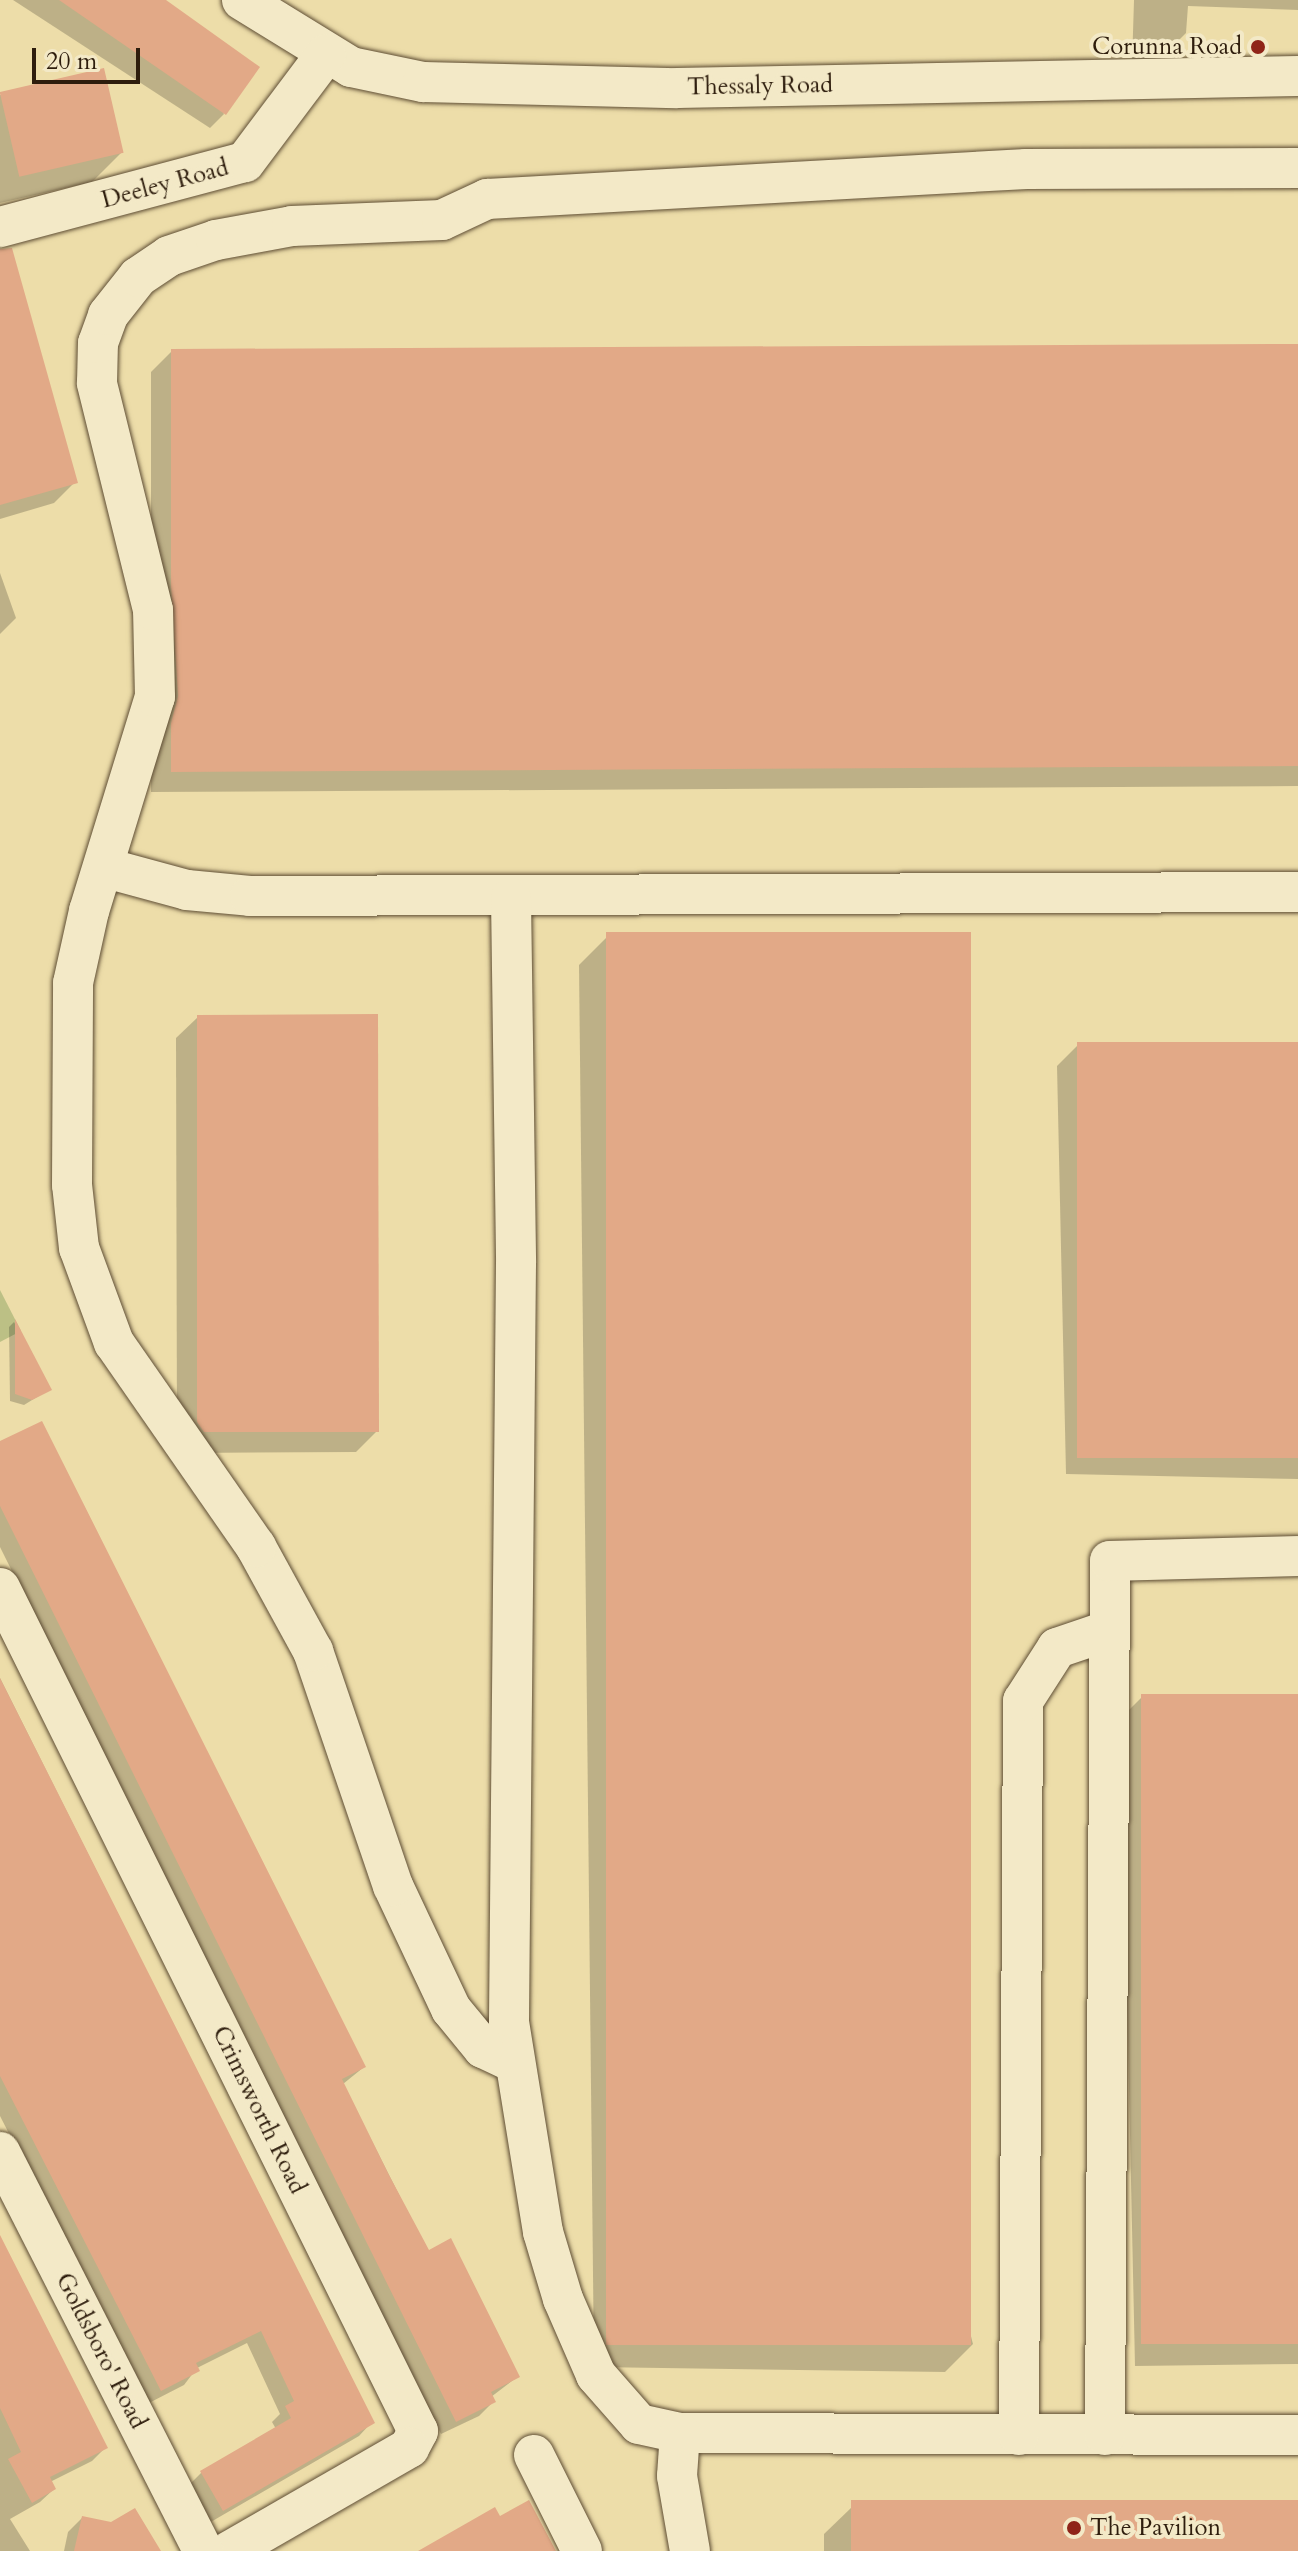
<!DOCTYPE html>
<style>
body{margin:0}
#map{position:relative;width:1298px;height:2551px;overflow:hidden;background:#eddda9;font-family:Cardo,serif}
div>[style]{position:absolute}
.green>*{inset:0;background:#bcc085}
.shadow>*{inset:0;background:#0003}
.building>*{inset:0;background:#e2a987;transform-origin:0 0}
.roads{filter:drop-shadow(0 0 2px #5e4d34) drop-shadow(0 0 2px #5e4d34)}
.street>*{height:40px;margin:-20px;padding:0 20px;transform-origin:20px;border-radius:20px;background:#f3e9c7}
.dots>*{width:22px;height:22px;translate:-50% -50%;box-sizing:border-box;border:4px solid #f3e9c7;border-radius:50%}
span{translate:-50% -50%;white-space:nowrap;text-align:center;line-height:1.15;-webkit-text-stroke:8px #f3e9c7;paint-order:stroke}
.poi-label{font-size:24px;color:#2e1d0d}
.right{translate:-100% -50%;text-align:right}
.left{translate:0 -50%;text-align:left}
.street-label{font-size:24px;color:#2e1d0d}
.scale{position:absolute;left:32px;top:48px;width:108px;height:36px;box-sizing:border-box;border:4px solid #2e1d0d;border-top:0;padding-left:10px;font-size:24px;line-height:28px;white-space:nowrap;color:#2e1d0d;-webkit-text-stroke:6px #f3e9c7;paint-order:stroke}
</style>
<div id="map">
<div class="green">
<div style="clip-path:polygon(0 1290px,21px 1331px,0 1342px)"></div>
</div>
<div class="shadow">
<div style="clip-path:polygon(13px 0,157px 0,224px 114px,210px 128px)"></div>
<div style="clip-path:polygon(1134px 0,1298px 0,1298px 10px,1188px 6px,1186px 33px,1154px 65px,1132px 64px)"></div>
<div style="clip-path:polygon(103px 71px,122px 152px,92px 182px,0 203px,0 95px)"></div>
<div style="clip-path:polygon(0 276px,75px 482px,54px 503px,0 519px)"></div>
<div style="clip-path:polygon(1298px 346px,1298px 786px,151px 792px,151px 372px,172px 351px)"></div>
<div style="clip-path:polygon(0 573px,16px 618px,0 634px)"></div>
<div style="clip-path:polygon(607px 937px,973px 2344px,945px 2372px,594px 2367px,579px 965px)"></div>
<div style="clip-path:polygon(198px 1017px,377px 1431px,356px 1452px,183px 1453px,177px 1444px,176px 1038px)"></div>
<div style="clip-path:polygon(1298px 1044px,1298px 1479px,1066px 1474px,1057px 1066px,1078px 1045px)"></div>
<div style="clip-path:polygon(14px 1322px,50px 1389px,24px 1405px,10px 1401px,9px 1327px)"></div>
<div style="clip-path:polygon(0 1446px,364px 2067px,343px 2084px,428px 2252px,517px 2377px,491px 2397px,493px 2402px,479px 2416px,441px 2434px,0 1547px)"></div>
<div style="clip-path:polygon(0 1678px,372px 2422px,359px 2436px,209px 2523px,187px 2487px,201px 2473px,276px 2429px,272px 2422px,280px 2414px,247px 2343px,197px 2368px,184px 2385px,147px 2404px,0 2116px)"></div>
<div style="clip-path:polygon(1298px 1696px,1298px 2364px,1135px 2366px,1121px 1718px,1142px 1697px)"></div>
<div style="clip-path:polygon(0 2239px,106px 2447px,92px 2461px,50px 2482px,54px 2489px,40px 2502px,10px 2519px,30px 2551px,0 2551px)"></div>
<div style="clip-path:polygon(1298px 2502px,1298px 2551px,824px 2551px,824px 2534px,852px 2507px)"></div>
<div style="clip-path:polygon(82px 2518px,151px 2551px,64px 2551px,68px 2532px)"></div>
</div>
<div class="building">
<div style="clip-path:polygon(59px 0,166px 0,260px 67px,226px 115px)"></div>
<div style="left:104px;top:68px;width:87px;height:107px;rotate:77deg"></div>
<div style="clip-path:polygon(12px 248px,78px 483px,0 505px,0 249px)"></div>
<div style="clip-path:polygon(1298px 344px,1298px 766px,171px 772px,171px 723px,178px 696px,171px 587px,171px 349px)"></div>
<div style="left:971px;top:932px;width:1413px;height:365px;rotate:90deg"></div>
<div style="clip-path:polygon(378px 1014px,379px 1432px,204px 1432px,197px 1422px,197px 1015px)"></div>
<div style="left:1298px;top:1042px;width:416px;height:221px;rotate:90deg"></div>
<div style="clip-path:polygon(15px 1319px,52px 1390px,32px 1400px,15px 1394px)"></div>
<div style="clip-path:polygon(42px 1421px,366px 2067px,342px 2079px,389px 2175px,429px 2250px,451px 2238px,520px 2377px,491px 2392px,496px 2402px,456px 2422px,0 1506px,0 1441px)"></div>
<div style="clip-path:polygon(0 1678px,375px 2423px,223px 2511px,200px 2471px,291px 2418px,285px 2406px,294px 2401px,261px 2331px,196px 2363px,200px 2371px,161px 2391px,0 2076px)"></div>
<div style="left:1298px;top:1694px;width:650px;height:157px;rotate:90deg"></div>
<div style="clip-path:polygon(0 2235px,108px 2448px,50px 2477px,56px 2489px,32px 2503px,8px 2459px,21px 2452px,0 2408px)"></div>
<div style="clip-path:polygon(529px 2500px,556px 2551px,418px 2551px,495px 2507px,500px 2516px)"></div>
<div style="left:1298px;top:2500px;width:51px;height:447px;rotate:90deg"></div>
<div style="clip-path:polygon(135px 2508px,161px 2551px,74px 2551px,82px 2516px,111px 2522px)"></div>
</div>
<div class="roads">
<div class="street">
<div style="left:242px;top:0;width:128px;rotate:31.6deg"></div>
<div style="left:351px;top:67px;width:74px;rotate:11.8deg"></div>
<div style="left:423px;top:82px;width:254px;rotate:1.4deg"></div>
<div style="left:677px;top:88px;width:621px;rotate:-1.11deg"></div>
<div style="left:0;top:227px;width:253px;rotate:-14.9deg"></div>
<div style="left:245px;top:162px;width:135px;rotate:-53.1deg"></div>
<div style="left:106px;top:868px;width:84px;rotate:15.2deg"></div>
<div style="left:187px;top:890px;width:63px;rotate:5.4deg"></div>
<div style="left:250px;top:896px;width:1048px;rotate:-0.22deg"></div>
<div style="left:511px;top:898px;width:365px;rotate:89.2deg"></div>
<div style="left:516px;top:1263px;width:759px;rotate:90.53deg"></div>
<div style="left:509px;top:2022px;width:213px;rotate:80.8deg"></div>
<div style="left:543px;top:2232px;width:70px;rotate:73.4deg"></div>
<div style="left:563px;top:2299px;width:83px;rotate:66.5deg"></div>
<div style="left:596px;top:2375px;width:65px;rotate:48.7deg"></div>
<div style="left:639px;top:2424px;width:42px;rotate:12.4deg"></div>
<div style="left:680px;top:2433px;width:618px;rotate:0.19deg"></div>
<div style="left:0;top:1588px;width:941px;rotate:63.63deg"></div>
<div style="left:418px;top:2431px;width:19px;rotate:118deg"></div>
<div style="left:409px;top:2448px;width:207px;rotate:150.1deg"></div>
<div style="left:511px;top:2061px;width:31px;rotate:-155deg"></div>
<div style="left:483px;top:2048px;width:50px;rotate:-129.4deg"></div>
<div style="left:451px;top:2009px;width:136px;rotate:-115.2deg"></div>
<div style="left:393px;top:1886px;width:248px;rotate:-108.8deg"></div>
<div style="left:313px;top:1651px;width:119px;rotate:-118.7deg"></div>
<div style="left:256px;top:1547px;width:249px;rotate:-124.8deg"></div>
<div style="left:114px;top:1343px;width:101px;rotate:-110.2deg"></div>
<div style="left:79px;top:1248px;width:63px;rotate:-96.3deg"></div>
<div style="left:72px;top:1185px;width:202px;rotate:-89.7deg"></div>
<div style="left:73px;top:983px;width:74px;rotate:-77.5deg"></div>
<div style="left:89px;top:911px;width:224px;rotate:-72.9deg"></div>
<div style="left:155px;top:697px;width:87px;rotate:-91.3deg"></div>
<div style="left:153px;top:610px;width:234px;rotate:-103.9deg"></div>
<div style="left:97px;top:383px;width:40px;rotate:-88.6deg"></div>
<div style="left:98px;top:343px;width:30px;rotate:-70deg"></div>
<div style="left:108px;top:315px;width:48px;rotate:-51.7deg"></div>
<div style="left:138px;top:277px;width:37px;rotate:-34deg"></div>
<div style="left:169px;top:256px;width:50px;rotate:-18.8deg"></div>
<div style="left:216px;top:240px;width:77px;rotate:-10.4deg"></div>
<div style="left:292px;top:226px;width:150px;rotate:-2.3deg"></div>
<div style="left:442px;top:220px;width:50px;rotate:-25deg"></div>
<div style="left:487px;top:199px;width:540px;rotate:-3.19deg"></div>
<div style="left:1026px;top:169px;width:272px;rotate:-0.2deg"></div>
<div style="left:0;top:2152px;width:448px;rotate:63deg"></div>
<div style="left:680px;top:2433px;width:43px;rotate:94deg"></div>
<div style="left:677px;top:2476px;width:76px;rotate:80.2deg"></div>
<div style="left:1019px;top:2435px;width:734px;rotate:-89.69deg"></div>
<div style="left:1023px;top:1701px;width:63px;rotate:-57.3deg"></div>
<div style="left:1057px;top:1648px;width:56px;rotate:-18.8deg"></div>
<div style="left:1105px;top:2435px;width:874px;rotate:-89.67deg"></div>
<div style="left:1110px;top:1561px;width:188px;rotate:-1.5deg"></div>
<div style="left:534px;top:2455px;width:107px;rotate:63.4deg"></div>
</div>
</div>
<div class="dots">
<div style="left:1258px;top:47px;background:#8f2418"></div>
<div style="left:1074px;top:2528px;background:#8f2418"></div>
</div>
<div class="poi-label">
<span class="right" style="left:1242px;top:47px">Corunna Road</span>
<span class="left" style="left:1090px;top:2528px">The Pavilion</span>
</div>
<div class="street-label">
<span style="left:760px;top:86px;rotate:-1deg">Thessaly Road</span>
<span style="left:165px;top:184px;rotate:-15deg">Deeley Road</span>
<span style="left:259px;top:2110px;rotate:64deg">Crimsworth Road</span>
<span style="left:101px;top:2351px;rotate:63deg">Goldsboro' Road</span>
</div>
<div class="scale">20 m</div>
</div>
